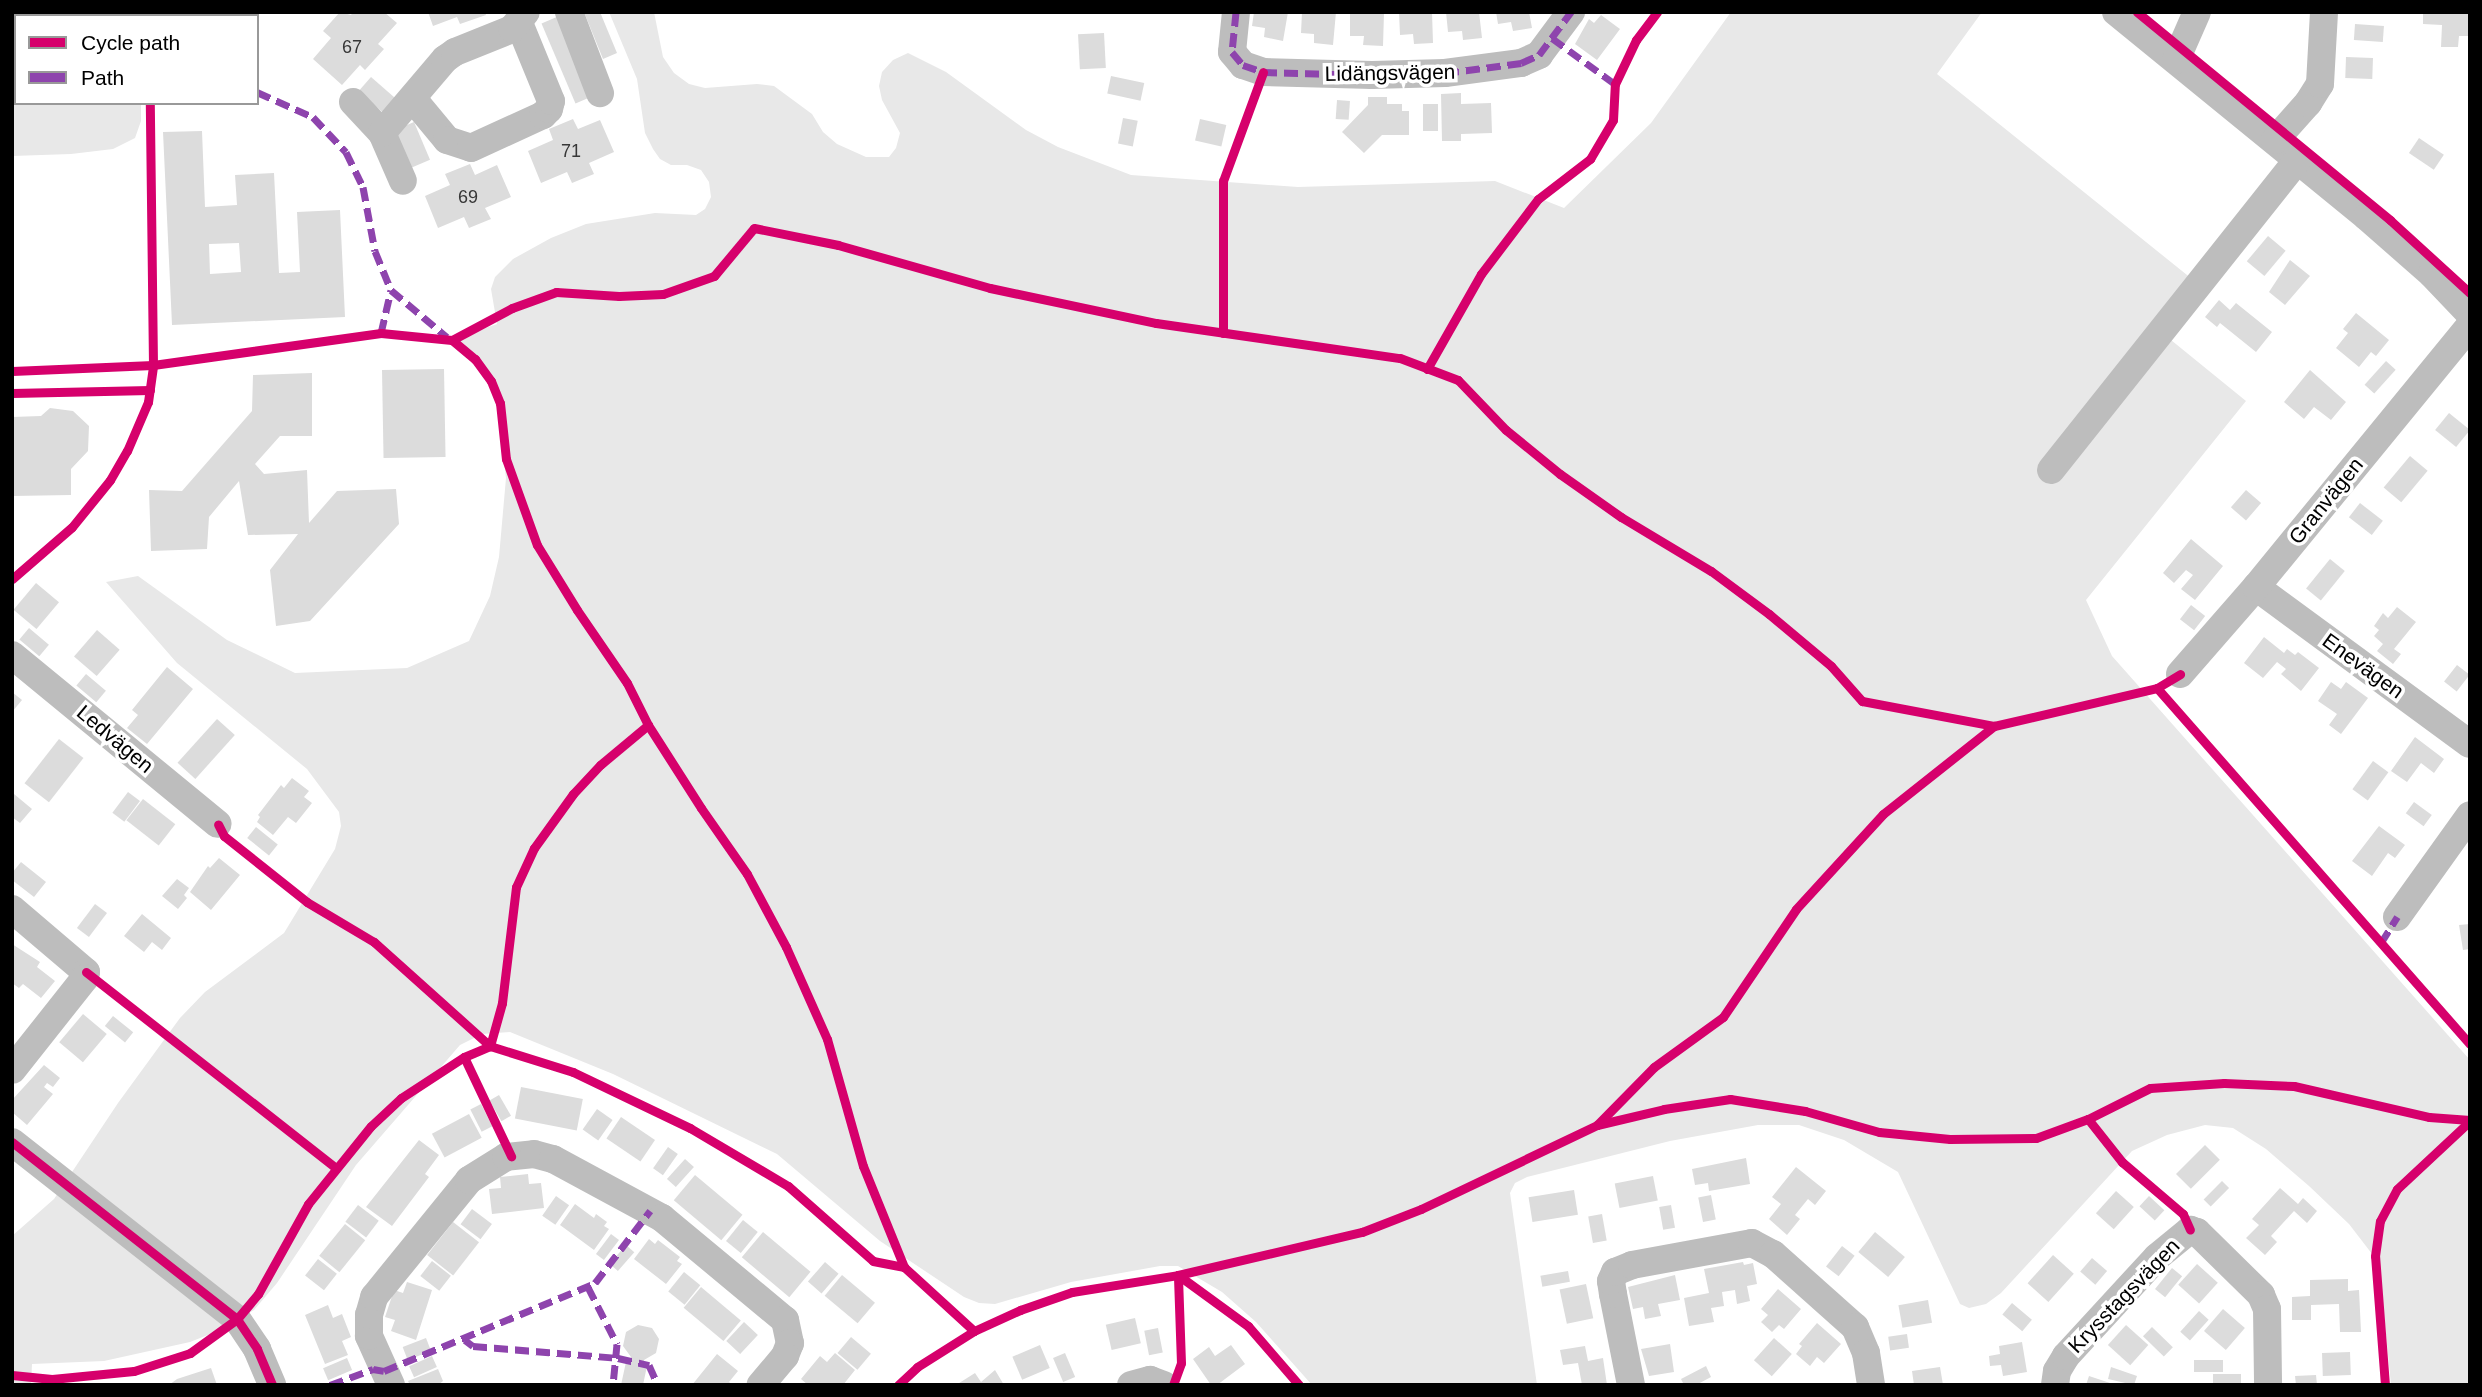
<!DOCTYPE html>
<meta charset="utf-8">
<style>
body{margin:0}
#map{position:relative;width:2482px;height:1397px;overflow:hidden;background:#fff;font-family:Arial,sans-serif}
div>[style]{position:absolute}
.green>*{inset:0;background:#e8e8e8;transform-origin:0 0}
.building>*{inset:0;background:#dcdcdc;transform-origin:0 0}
.minor>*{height:28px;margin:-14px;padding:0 14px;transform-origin:14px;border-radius:14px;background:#bdbdbd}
.quiet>*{height:7px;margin-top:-3.5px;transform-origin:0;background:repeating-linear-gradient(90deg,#8e44ad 0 14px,transparent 0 21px)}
.cycleway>*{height:9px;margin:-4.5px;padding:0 4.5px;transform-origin:4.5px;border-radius:4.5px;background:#d6006c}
span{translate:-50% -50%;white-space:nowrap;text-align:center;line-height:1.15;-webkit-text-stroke:7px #fff;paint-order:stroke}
.number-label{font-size:18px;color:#373737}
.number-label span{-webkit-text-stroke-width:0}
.street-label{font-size:21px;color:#000}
.frame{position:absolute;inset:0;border:14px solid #000;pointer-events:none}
.legend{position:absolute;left:14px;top:14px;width:245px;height:91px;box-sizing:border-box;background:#fff;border:2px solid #999;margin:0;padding:9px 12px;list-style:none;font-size:21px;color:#000}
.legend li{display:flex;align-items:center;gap:14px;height:35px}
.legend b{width:35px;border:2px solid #999}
</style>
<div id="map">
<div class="green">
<div style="left:81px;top:12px;width:175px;height:20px"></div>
<div style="clip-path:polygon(609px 12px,654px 12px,663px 57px,674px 73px,689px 84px,705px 88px,757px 84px,774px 86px,812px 114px,823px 132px,837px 144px,866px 157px,889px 157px,896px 148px,900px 133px,882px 100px,879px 86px,882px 72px,893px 60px,908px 53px,946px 72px,1026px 130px,1058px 147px,1131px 175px,1298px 187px,1495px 181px,1564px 208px,1651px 123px,1731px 12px,1982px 12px,1937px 74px,2192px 279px,2155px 327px,2246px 401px,2086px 600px,2112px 656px,2470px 1060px,2470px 1385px,2391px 1385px,2379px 1263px,2349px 1224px,2309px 1186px,2266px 1149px,2233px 1128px,2205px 1125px,2167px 1135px,2132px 1151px,2001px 1293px,1986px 1304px,1969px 1308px,1960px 1304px,1898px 1172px,1844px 1140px,1799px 1125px,1758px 1125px,1670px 1141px,1527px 1177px,1515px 1183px,1510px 1193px,1537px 1385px,1312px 1385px,1256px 1322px,1222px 1292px,1178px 1266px,1160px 1266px,1071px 1282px,995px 1304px,979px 1303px,964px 1297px,880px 1241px,777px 1154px,613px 1074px,510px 1032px,482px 1034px,460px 1045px,356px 1165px,277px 1283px,254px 1310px,223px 1329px,190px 1342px,104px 1361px,32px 1364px,31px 1385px,12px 1385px,12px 1236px,54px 1199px,118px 1103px,180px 1018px,205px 992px,284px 933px,335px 849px,341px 826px,339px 812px,307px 769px,177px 663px,106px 582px,138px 576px,227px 640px,295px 673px,407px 668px,469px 641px,490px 596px,499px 557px,506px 478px,496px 395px,489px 379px,454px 339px,497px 324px,491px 289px,495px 277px,513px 259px,551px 238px,586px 224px,655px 213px,696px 215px,705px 209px,711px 197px,709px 182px,701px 170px,687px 165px,671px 165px,660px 159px,653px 149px,645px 133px,637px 79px)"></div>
<div style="clip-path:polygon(16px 24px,16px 103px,141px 103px,141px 121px,135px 138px,113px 149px,71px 154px,12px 156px,12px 25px)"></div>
</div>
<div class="building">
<div style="clip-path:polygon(340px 12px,351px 15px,353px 12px,384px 12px,397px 23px,378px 44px,384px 49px,365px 70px,360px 65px,342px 85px,313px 59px,331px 38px,323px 31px)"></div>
<div style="clip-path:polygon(428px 12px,485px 12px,486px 15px,460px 24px,457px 17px,433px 26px)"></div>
<div style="clip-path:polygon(584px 12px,600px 12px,617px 53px,603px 59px)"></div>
<div style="clip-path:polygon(1254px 12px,1288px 12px,1283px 41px,1264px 37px,1265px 28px,1252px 26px)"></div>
<div style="clip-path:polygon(1302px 12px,1336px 12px,1333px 45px,1314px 43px,1314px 34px,1301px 33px)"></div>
<div style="clip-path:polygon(1350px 12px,1384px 13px,1383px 46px,1363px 45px,1364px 36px,1350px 36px)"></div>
<div style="clip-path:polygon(1399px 12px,1432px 12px,1433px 43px,1414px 44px,1413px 34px,1400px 35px)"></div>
<div style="clip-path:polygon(1446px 12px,1479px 12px,1482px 38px,1463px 40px,1462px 31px,1448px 32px)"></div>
<div style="clip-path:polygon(1496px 12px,1529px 12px,1532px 28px,1513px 31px,1511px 22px,1498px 24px)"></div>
<div style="clip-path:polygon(2423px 12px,2470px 12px,2470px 36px,2459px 36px,2458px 47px,2441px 47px,2442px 25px,2423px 24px)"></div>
<div style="clip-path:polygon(1601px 15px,1620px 29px,1597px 60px,1575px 44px,1589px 19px,1594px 23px)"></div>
<div style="left:559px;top:16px;width:87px;height:19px;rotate:67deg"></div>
<div style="left:2355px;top:24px;width:29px;height:16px;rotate:4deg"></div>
<div style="left:1104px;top:33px;width:35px;height:26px;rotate:87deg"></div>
<div style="left:2346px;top:57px;width:27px;height:21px;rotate:2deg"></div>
<div style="left:1111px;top:76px;width:34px;height:18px;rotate:12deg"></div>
<div style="left:371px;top:77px;width:41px;height:19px;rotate:41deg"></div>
<div style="clip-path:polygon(1461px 93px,1461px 104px,1491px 103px,1492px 133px,1461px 134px,1461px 141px,1442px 141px,1441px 94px)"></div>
<div style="clip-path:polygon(1368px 97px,1387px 97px,1387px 104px,1402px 104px,1402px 111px,1409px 111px,1409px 135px,1382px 135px,1364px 153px,1342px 132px,1368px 105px)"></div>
<div style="left:1337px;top:100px;width:13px;height:19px;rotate:4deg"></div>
<div style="left:1423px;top:104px;width:15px;height:27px"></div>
<div style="left:1123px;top:118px;width:15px;height:26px;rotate:11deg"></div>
<div style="clip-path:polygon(573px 119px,578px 129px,600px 120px,614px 152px,589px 163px,594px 174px,572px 183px,567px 172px,541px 183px,528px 151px,553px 140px,549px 129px)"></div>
<div style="left:1200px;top:119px;width:27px;height:22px;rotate:13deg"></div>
<div style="left:414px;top:122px;width:41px;height:21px;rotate:67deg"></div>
<div style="clip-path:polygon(evenodd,202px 131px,205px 207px,237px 205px,235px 175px,274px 173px,279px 273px,300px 272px,297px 212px,340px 210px,345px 317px,172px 325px,163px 132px,202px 131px,239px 243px,241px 272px,210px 274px,209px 244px,239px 243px)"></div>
<div style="left:2419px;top:138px;width:30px;height:18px;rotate:34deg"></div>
<div style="clip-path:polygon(470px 164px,475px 175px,497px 165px,511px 197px,485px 208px,491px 219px,469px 228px,464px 217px,438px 228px,425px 196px,450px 185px,445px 174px)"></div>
<div style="left:2268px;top:236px;width:23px;height:33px;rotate:40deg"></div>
<div style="clip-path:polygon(2290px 260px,2310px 276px,2285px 305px,2269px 292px)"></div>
<div style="clip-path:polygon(2219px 300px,2230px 310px,2236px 303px,2272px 332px,2256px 352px,2220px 323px,2217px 327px,2205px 317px)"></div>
<div style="clip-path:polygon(2356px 313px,2389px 340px,2376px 356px,2371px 352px,2359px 367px,2336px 348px,2348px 333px,2343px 329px)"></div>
<div style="left:2386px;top:361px;width:13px;height:32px;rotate:42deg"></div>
<div style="left:444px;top:369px;width:88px;height:62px;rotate:89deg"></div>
<div style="clip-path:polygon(2310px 370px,2346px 402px,2331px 420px,2314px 407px,2304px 419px,2284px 402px)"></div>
<div style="clip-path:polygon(312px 373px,312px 436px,280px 436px,255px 464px,264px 474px,307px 470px,309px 523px,337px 491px,396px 489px,399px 524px,310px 621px,276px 626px,270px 570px,298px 534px,248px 535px,239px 481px,209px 517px,207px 549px,151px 551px,149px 490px,182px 491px,252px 411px,253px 375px)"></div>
<div style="clip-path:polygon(50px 408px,73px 411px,89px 426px,88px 451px,71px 469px,71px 495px,12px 496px,12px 417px,41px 416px)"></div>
<div style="left:2449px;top:413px;width:27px;height:22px;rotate:39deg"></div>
<div style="left:2410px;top:456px;width:23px;height:41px;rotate:40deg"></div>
<div style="left:2246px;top:490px;width:20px;height:23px;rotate:41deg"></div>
<div style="left:2360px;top:503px;width:29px;height:18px;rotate:38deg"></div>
<div style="clip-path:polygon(2191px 539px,2223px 566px,2195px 600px,2181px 589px,2193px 575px,2186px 570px,2174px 583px,2163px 573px)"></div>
<div style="left:2330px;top:559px;width:19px;height:38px;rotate:39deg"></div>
<div style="left:36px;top:583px;width:30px;height:35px;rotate:40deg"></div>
<div style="left:2191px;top:605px;width:18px;height:18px;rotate:38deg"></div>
<div style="clip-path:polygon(2397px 607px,2416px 622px,2394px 649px,2401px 654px,2393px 664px,2377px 651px,2383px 644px,2374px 636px,2379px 630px,2374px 626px,2383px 613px,2388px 618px)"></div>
<div style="left:29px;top:628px;width:26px;height:15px;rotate:40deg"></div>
<div style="left:97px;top:630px;width:30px;height:35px;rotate:41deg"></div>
<div style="clip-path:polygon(2264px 637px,2284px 653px,2287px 649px,2295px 655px,2298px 652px,2319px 668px,2301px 691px,2281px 674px,2286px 669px,2277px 662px,2263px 678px,2244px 663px)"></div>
<div style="left:2457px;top:665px;width:16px;height:21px;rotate:38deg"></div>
<div style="clip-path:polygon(167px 667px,193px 689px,147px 744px,127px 728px,138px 715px,132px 710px)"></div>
<div style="left:86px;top:674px;width:26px;height:15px;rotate:40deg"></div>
<div style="clip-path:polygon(2331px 682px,2341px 689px,2346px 682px,2368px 698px,2341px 734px,2329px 725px,2337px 714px,2318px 701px)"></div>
<div style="clip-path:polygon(12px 692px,22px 700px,12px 712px)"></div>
<div style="left:217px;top:719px;width:24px;height:59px;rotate:42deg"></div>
<div style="clip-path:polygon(2415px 737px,2444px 759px,2434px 773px,2421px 763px,2407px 782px,2391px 771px)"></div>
<div style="left:59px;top:739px;width:31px;height:56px;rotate:38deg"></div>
<div style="left:2373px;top:761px;width:19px;height:35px;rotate:36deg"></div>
<div style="clip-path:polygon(292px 778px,309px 791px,304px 797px,312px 803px,296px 823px,288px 817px,273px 835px,257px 822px,260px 817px,258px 815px,281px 785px,284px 788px)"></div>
<div style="left:128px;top:792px;width:15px;height:26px;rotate:37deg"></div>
<div style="clip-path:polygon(14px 794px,32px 809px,20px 823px,12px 817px)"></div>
<div style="left:143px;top:799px;width:41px;height:27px;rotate:38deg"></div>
<div style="left:2414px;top:802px;width:22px;height:14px;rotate:36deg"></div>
<div style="clip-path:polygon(2379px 826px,2405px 845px,2395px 858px,2388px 853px,2372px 876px,2352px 861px)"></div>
<div style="left:256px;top:827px;width:28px;height:14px;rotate:39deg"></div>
<div style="clip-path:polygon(219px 858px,240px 875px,211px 910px,190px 892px,208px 866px,210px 868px)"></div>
<div style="clip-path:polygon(21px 862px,46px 882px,34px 897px,12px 880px,12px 873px)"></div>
<div style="clip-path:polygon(177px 879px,189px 888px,184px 895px,187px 898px,178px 909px,162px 896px)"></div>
<div style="left:95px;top:904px;width:15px;height:30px;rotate:37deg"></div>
<div style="clip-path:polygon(142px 914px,171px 938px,162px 950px,152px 942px,144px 952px,124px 936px)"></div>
<div style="clip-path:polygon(2470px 924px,2470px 949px,2463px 950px,2459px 925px)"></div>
<div style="clip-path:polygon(12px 944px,40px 962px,37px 967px,55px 981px,41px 998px,23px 984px,19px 988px,12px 983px)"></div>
<div style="left:83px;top:1014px;width:31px;height:37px;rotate:40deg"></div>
<div style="left:113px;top:1016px;width:26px;height:13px;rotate:39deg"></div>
<div style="clip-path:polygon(44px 1065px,60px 1078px,53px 1087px,47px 1083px,44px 1087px,53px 1094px,27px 1125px,12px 1112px,12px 1100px)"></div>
<div style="left:521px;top:1087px;width:63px;height:32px;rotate:11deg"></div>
<div style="left:499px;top:1095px;width:24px;height:11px;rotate:60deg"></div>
<div style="left:481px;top:1104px;width:25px;height:12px;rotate:63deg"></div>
<div style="left:597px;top:1109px;width:19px;height:25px;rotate:35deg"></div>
<div style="left:469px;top:1114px;width:27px;height:42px;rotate:62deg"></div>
<div style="left:621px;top:1117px;width:41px;height:26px;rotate:34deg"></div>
<div style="clip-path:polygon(419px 1140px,439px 1155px,425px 1174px,429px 1177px,392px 1226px,366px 1207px)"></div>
<div style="left:2205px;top:1145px;width:21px;height:41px;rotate:45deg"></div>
<div style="left:668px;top:1147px;width:12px;height:26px;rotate:35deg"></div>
<div style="clip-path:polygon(1746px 1158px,1750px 1184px,1709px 1191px,1708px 1183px,1695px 1185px,1692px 1169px)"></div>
<div style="left:685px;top:1159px;width:12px;height:27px;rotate:42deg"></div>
<div style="clip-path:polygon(1796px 1167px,1826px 1191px,1815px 1205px,1808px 1199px,1795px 1215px,1800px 1219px,1787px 1235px,1769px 1219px,1781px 1204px,1772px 1197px)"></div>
<div style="clip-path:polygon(528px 1174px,529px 1184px,541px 1183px,544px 1208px,492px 1214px,489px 1189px,501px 1188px,500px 1177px)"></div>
<div style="left:695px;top:1175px;width:62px;height:33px;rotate:40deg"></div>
<div style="left:1653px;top:1176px;width:25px;height:39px;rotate:79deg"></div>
<div style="left:2222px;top:1181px;width:10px;height:26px;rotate:45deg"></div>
<div style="clip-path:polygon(2280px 1188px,2298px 1204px,2303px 1198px,2317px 1211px,2307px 1223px,2294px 1211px,2271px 1236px,2277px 1242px,2265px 1255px,2246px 1238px,2259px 1225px,2252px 1219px)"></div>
<div style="left:1574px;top:1190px;width:25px;height:46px;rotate:81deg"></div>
<div style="left:2116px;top:1191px;width:24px;height:30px;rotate:42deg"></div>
<div style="left:1711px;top:1195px;width:25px;height:13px;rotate:79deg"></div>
<div style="left:556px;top:1196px;width:16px;height:24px;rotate:35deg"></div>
<div style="left:2149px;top:1196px;width:21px;height:14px;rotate:43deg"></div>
<div style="clip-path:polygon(575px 1204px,594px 1218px,596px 1214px,607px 1222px,604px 1226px,609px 1229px,594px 1250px,560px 1225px)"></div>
<div style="left:358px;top:1205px;width:26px;height:21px;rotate:37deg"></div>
<div style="left:1671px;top:1205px;width:23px;height:12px;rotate:80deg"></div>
<div style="left:472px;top:1209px;width:25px;height:19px;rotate:37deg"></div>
<div style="left:1602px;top:1214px;width:27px;height:14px;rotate:80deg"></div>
<div style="left:743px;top:1220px;width:19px;height:27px;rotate:39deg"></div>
<div style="left:453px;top:1222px;width:33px;height:42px;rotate:38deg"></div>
<div style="left:345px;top:1224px;width:26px;height:41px;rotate:39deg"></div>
<div style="left:763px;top:1232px;width:62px;height:33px;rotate:40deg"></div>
<div style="left:1875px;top:1232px;width:39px;height:26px;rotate:40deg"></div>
<div style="left:611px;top:1234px;width:10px;height:25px;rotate:37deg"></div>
<div style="clip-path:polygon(649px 1239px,655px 1244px,658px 1240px,680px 1257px,677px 1261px,682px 1264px,666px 1284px,634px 1259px)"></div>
<div style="left:626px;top:1245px;width:11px;height:25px;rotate:41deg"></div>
<div style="left:1842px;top:1246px;width:16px;height:26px;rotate:38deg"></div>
<div style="left:2053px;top:1255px;width:28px;height:38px;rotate:42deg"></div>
<div style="left:2092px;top:1258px;width:20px;height:18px;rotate:41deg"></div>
<div style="left:318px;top:1259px;width:24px;height:21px;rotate:38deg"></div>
<div style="left:432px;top:1261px;width:24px;height:19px;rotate:38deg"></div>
<div style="left:825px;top:1262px;width:18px;height:26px;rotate:41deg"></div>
<div style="clip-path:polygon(1743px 1262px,1744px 1265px,1753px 1263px,1757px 1284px,1747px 1286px,1750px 1301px,1737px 1304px,1735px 1290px,1722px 1292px,1724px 1306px,1711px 1308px,1714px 1322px,1689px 1326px,1684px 1298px,1709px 1293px,1704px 1269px)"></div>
<div style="left:2197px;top:1264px;width:28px;height:28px;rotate:42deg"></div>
<div style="left:2172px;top:1268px;width:13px;height:27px;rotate:39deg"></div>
<div style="left:1568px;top:1271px;width:11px;height:28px;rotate:80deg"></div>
<div style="left:684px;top:1272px;width:21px;height:25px;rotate:39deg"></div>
<div style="left:842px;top:1275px;width:43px;height:27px;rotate:40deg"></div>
<div style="clip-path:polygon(1675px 1275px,1680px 1300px,1658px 1304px,1661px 1316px,1645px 1319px,1643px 1307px,1633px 1309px,1628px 1287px)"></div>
<div style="clip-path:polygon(2348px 1279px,2348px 1291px,2359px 1290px,2361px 1332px,2340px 1332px,2339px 1304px,2311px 1305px,2311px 1320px,2292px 1320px,2292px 1297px,2310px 1296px,2310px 1280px)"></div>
<div style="clip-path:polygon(407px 1282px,432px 1290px,416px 1340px,391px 1331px,395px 1320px,385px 1317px,394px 1290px,403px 1293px)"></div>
<div style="left:1586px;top:1284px;width:35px;height:27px;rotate:78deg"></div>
<div style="left:701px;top:1287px;width:52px;height:27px;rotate:40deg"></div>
<div style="clip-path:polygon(1778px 1289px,1801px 1309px,1784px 1329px,1779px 1325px,1772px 1332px,1761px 1322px,1768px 1315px,1761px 1309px)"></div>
<div style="left:1928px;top:1300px;width:23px;height:30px;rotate:80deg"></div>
<div style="left:2012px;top:1303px;width:26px;height:15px;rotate:40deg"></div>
<div style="clip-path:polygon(328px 1305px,333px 1318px,342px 1314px,351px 1337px,342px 1341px,348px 1355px,325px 1364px,305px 1315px)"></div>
<div style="left:2223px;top:1309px;width:29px;height:29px;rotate:41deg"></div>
<div style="left:2199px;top:1311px;width:13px;height:28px;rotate:42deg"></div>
<div style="left:1135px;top:1318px;width:26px;height:30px;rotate:77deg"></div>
<div style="left:744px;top:1322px;width:19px;height:26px;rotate:43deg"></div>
<div style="clip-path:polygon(1817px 1323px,1841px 1344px,1824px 1363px,1817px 1357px,1810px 1366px,1796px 1354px,1802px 1346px,1799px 1344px)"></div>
<div style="clip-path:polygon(638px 1325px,652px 1328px,659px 1339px,656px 1353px,644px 1360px,643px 1366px,647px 1366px,643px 1385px,621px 1385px,626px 1362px,630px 1363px,631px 1357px,623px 1346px,626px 1332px)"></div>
<div style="left:2126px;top:1325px;width:30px;height:27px;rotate:42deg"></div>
<div style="left:2152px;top:1327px;width:29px;height:13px;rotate:44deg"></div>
<div style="left:1158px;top:1328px;width:25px;height:14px;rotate:79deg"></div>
<div style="left:1907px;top:1334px;width:14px;height:19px;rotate:82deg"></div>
<div style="left:851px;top:1337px;width:26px;height:21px;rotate:40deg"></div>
<div style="left:426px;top:1338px;width:14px;height:25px;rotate:69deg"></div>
<div style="left:1774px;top:1338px;width:24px;height:30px;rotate:42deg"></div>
<div style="clip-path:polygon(2022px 1342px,2027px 1372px,2003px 1376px,2001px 1365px,1990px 1366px,1989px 1356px,2000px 1354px,1999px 1346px)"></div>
<div style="clip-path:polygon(1670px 1344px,1674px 1372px,1649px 1376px,1641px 1349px)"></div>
<div style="left:1040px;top:1345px;width:25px;height:30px;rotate:67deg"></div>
<div style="clip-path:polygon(1231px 1345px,1245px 1364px,1217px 1385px,1211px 1385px,1193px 1359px,1209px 1347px,1215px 1356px)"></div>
<div style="clip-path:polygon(1585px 1346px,1588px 1361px,1603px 1358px,1607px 1385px,1582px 1385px,1578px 1363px,1563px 1365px,1560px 1350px)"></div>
<div style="left:2350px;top:1352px;width:23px;height:28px;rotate:88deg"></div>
<div style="clip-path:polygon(835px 1353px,855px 1370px,843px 1385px,808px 1385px,801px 1379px,820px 1356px,827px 1362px)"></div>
<div style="left:1065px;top:1353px;width:26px;height:13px;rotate:67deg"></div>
<div style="clip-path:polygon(717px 1354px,738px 1371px,729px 1382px,733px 1385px,692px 1385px)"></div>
<div style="left:432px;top:1356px;width:12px;height:25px;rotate:66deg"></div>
<div style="left:347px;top:1358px;width:13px;height:26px;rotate:67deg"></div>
<div style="left:2223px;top:1360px;width:12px;height:29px;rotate:90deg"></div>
<div style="clip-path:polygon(1706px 1366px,1711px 1377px,1696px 1385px,1684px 1385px,1681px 1379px)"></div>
<div style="clip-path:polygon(1940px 1367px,1943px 1385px,1914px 1385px,1912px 1371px)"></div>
<div style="clip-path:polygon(2111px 1367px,2137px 1376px,2134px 1385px,2108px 1379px)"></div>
<div style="clip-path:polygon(211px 1368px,217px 1385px,169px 1385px,177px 1379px)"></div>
<div style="clip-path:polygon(438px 1369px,443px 1381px,438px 1385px,410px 1385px,408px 1381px)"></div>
<div style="clip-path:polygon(995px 1370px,1004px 1385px,956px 1385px,975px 1373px,981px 1382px)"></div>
<div style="left:2241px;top:1374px;width:11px;height:28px;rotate:90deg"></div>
<div style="clip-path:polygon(2316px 1375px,2317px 1385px,2296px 1385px,2295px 1376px)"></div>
<div style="clip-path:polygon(2089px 1376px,2113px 1384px,2113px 1385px,2086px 1385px)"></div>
</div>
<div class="minor">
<div style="left:569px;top:12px;width:87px;rotate:69.1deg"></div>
<div style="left:1236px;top:12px;width:40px;rotate:95.7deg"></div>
<div style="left:1232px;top:52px;width:17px;rotate:50deg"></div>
<div style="left:1243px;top:65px;width:21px;rotate:19deg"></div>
<div style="left:1263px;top:72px;width:109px;rotate:1.6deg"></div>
<div style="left:1372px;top:75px;width:73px;rotate:-1.6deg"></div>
<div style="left:1445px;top:73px;width:77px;rotate:-7.5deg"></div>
<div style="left:1521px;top:63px;width:20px;rotate:-24deg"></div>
<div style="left:1539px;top:55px;width:54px;rotate:-53.3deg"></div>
<div style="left:2116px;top:12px;width:324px;rotate:39.2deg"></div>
<div style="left:2367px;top:217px;width:86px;rotate:41.2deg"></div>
<div style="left:2432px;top:274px;width:55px;rotate:46.5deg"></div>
<div style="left:2176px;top:60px;width:52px;rotate:-66.4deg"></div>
<div style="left:413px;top:99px;width:53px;rotate:50.3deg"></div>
<div style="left:447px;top:140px;width:25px;rotate:18deg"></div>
<div style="left:471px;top:148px;width:79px;rotate:-24.6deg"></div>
<div style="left:543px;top:115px;width:8px;rotate:-45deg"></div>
<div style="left:549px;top:109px;width:8px;rotate:-76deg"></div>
<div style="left:551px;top:101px;width:84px;rotate:-112.3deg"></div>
<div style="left:353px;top:102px;width:42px;rotate:46.9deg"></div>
<div style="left:382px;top:133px;width:52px;rotate:66.4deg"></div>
<div style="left:382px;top:133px;width:97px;rotate:-49.6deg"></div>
<div style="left:445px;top:59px;width:12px;rotate:-35deg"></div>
<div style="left:455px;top:52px;width:61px;rotate:-22deg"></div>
<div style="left:512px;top:29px;width:22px;rotate:-51deg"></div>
<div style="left:2275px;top:140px;width:50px;rotate:-48.3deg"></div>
<div style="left:2308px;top:103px;width:22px;rotate:-58deg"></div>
<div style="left:2320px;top:84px;width:72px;rotate:-86.8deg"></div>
<div style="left:2051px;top:470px;width:396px;rotate:-51.5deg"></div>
<div style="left:2256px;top:587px;width:265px;rotate:36.3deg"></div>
<div style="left:12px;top:655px;width:266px;rotate:39.4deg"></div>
<div style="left:2180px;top:674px;width:116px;rotate:-48.9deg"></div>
<div style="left:2256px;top:587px;width:338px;rotate:-50.7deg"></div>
<div style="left:12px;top:909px;width:97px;rotate:40.4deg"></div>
<div style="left:86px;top:972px;width:6px;rotate:99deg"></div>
<div style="left:85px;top:978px;width:117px;rotate:128.4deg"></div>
<div style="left:2397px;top:917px;width:125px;rotate:-54.4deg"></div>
<div style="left:12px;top:1142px;width:286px;rotate:38.2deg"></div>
<div style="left:237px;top:1319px;width:36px;rotate:56deg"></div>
<div style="left:257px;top:1349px;width:39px;rotate:67deg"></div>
<div style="left:391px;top:1385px;width:54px;rotate:-114.2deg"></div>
<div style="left:369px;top:1336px;width:21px;rotate:-90deg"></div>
<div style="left:369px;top:1315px;width:19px;rotate:-74deg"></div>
<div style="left:374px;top:1297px;width:151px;rotate:-50.9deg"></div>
<div style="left:469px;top:1180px;width:44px;rotate:-31.9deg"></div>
<div style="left:506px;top:1157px;width:28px;rotate:-6deg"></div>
<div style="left:534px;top:1154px;width:20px;rotate:15deg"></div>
<div style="left:553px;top:1159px;width:124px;rotate:28.4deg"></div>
<div style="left:662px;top:1218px;width:160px;rotate:39.7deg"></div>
<div style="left:785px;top:1320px;width:24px;rotate:78deg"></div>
<div style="left:790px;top:1343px;width:14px;rotate:111deg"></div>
<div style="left:785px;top:1356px;width:38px;rotate:130deg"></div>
<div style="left:1131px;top:1385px;width:20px;rotate:-15deg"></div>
<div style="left:1150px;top:1380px;width:15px;rotate:20deg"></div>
<div style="left:1631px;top:1385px;width:93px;rotate:-101.2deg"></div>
<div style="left:1613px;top:1294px;width:13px;rotate:-99deg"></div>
<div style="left:1611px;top:1281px;width:10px;rotate:-66deg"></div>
<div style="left:1615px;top:1272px;width:18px;rotate:-22deg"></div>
<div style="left:1632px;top:1265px;width:122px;rotate:-10.4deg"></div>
<div style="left:1752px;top:1243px;width:24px;rotate:28deg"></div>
<div style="left:1773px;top:1254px;width:110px;rotate:41.7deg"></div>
<div style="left:1855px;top:1327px;width:28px;rotate:67deg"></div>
<div style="left:1866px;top:1353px;width:32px;rotate:81deg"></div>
<div style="left:2055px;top:1385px;width:14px;rotate:-82deg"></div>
<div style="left:2057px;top:1371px;width:17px;rotate:-59deg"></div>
<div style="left:2066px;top:1356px;width:134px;rotate:-47.4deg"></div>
<div style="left:2157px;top:1257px;width:43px;rotate:-39.3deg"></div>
<div style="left:2190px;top:1230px;width:7px;rotate:16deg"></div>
<div style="left:2197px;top:1232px;width:90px;rotate:44.5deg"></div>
<div style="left:2261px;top:1295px;width:15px;rotate:67deg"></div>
<div style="left:2267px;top:1309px;width:76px;rotate:89.2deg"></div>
</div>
<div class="quiet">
<div style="left:140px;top:12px;width:4px;rotate:90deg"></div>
<div style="left:167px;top:12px;width:4px;rotate:76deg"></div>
<div style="left:1236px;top:12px;width:40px;rotate:95.7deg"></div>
<div style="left:1232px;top:52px;width:17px;rotate:50deg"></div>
<div style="left:1243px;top:65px;width:21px;rotate:19deg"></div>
<div style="left:1263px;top:72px;width:109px;rotate:1.6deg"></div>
<div style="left:1372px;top:75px;width:73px;rotate:-1.6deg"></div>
<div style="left:1445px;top:73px;width:77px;rotate:-7.5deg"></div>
<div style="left:1521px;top:63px;width:20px;rotate:-24deg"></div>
<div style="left:1539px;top:55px;width:54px;rotate:-53.3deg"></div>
<div style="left:81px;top:16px;width:6px;rotate:-45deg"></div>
<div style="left:1552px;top:38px;width:78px;rotate:36.1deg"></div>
<div style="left:12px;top:70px;width:5px;rotate:-37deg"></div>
<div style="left:257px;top:92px;width:61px;rotate:24.1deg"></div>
<div style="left:313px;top:117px;width:48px;rotate:46.7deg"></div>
<div style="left:346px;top:152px;width:39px;rotate:64deg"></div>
<div style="left:363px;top:187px;width:65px;rotate:79.4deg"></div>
<div style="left:375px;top:251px;width:42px;rotate:67.7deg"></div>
<div style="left:391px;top:290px;width:73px;rotate:40deg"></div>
<div style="left:381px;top:333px;width:44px;rotate:-76.9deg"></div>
<div style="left:2381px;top:943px;width:31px;rotate:-58deg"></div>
<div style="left:588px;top:1287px;width:64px;rotate:63deg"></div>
<div style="left:617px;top:1344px;width:41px;rotate:95.6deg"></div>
<div style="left:465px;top:1340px;width:10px;rotate:37deg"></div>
<div style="left:473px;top:1346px;width:145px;rotate:4.7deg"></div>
<div style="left:618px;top:1358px;width:32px;rotate:13deg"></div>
<div style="left:649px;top:1365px;width:22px;rotate:66deg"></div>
<div style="left:330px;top:1385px;width:46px;rotate:-20.4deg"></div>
<div style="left:373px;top:1369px;width:11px;rotate:10deg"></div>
<div style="left:384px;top:1371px;width:229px;rotate:-22.6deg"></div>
<div style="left:595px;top:1283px;width:91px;rotate:-52.6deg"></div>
</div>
<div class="cycleway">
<div style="left:2137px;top:12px;width:328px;rotate:39.4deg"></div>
<div style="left:2390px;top:220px;width:108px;rotate:42.4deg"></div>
<div style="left:1223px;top:333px;width:152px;rotate:-90deg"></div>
<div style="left:1223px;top:181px;width:116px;rotate:-69.8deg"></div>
<div style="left:452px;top:340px;width:68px;rotate:-28.1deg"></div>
<div style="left:512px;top:308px;width:47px;rotate:-20deg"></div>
<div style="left:556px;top:292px;width:63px;rotate:3.6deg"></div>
<div style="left:619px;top:296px;width:44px;rotate:-2.6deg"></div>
<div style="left:663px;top:294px;width:54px;rotate:-19.4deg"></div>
<div style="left:714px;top:276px;width:62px;rotate:-50.2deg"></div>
<div style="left:754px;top:228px;width:86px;rotate:11.4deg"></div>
<div style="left:838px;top:245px;width:158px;rotate:15.8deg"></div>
<div style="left:990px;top:288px;width:170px;rotate:11.9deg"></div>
<div style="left:1156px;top:323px;width:246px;rotate:8.2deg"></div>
<div style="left:1400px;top:358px;width:62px;rotate:20.8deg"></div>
<div style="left:1458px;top:380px;width:69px;rotate:46.2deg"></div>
<div style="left:1506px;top:430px;width:70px;rotate:39.2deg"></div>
<div style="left:1560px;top:474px;width:75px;rotate:35.2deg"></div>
<div style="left:1621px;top:517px;width:105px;rotate:31deg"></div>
<div style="left:1711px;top:571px;width:72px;rotate:36.6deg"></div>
<div style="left:1769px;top:614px;width:81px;rotate:40deg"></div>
<div style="left:1831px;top:666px;width:47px;rotate:48.5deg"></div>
<div style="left:1862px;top:701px;width:134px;rotate:10.7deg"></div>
<div style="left:1427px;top:369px;width:109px;rotate:-60.4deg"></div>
<div style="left:1481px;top:274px;width:94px;rotate:-52.8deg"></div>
<div style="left:1538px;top:199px;width:66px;rotate:-37.6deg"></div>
<div style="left:1590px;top:159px;width:45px;rotate:-59.5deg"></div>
<div style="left:1613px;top:120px;width:36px;rotate:-87deg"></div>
<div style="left:1615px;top:84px;width:49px;rotate:-64.5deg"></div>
<div style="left:1636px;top:40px;width:35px;rotate:-53deg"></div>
<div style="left:12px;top:371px;width:141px;rotate:-2.4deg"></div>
<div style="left:153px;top:365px;width:230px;rotate:-8deg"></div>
<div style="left:381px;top:333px;width:71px;rotate:5.6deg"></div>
<div style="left:452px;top:340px;width:30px;rotate:40deg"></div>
<div style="left:475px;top:359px;width:27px;rotate:54deg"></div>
<div style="left:491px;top:381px;width:24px;rotate:68deg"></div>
<div style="left:500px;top:403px;width:56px;rotate:83.9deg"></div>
<div style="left:506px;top:459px;width:91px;rotate:70.2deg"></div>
<div style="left:537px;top:545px;width:76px;rotate:58.4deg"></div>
<div style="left:577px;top:610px;width:88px;rotate:55.6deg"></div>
<div style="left:627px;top:683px;width:47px;rotate:63.4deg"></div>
<div style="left:648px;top:725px;width:98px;rotate:57.4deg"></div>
<div style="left:701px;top:808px;width:80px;rotate:55.1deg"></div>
<div style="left:747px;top:874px;width:83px;rotate:61.9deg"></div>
<div style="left:786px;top:947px;width:101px;rotate:66deg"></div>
<div style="left:827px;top:1039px;width:132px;rotate:74.2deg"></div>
<div style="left:863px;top:1166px;width:109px;rotate:67.9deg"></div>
<div style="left:12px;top:393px;width:138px;rotate:-1.2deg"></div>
<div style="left:12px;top:579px;width:79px;rotate:-40.9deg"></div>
<div style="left:72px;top:527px;width:60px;rotate:-51deg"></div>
<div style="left:110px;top:480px;width:34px;rotate:-60deg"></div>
<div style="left:127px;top:451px;width:53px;rotate:-66.8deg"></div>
<div style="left:148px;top:402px;width:37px;rotate:-82deg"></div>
<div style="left:153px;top:365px;width:262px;rotate:-90.7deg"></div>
<div style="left:2157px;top:688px;width:474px;rotate:48.7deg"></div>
<div style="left:648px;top:725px;width:62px;rotate:140.2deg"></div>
<div style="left:600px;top:765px;width:40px;rotate:133deg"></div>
<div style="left:573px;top:794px;width:67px;rotate:125.8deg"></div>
<div style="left:534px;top:848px;width:43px;rotate:114.8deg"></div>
<div style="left:516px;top:887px;width:117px;rotate:96.9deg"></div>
<div style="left:502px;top:1003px;width:45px;rotate:105.6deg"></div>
<div style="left:490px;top:1046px;width:87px;rotate:17.4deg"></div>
<div style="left:573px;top:1072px;width:130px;rotate:25.6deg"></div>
<div style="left:690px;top:1128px;width:114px;rotate:30.6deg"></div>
<div style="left:788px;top:1186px;width:113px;rotate:41.4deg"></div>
<div style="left:873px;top:1261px;width:32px;rotate:11deg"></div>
<div style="left:904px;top:1267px;width:95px;rotate:42.4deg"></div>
<div style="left:86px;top:972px;width:318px;rotate:38.1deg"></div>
<div style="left:464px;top:1057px;width:110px;rotate:64.6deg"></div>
<div style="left:2088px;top:1119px;width:55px;rotate:51.7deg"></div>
<div style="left:2122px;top:1162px;width:80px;rotate:40.4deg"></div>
<div style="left:2183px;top:1214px;width:17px;rotate:66deg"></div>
<div style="left:1597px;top:1125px;width:81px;rotate:-45.5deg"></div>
<div style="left:1654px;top:1067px;width:85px;rotate:-35.9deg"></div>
<div style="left:1723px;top:1017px;width:130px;rotate:-55.9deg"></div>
<div style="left:1796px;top:909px;width:129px;rotate:-47.5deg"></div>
<div style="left:1883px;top:814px;width:142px;rotate:-38.4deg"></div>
<div style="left:1994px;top:726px;width:167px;rotate:-13.1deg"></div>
<div style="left:2157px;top:688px;width:27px;rotate:-31deg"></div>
<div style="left:12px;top:1142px;width:286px;rotate:38.2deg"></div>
<div style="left:237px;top:1319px;width:36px;rotate:56deg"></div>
<div style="left:257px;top:1349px;width:39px;rotate:67deg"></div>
<div style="left:1178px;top:1275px;width:87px;rotate:36.1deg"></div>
<div style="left:1248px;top:1326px;width:78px;rotate:49.2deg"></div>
<div style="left:12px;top:1375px;width:40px;rotate:5.7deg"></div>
<div style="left:52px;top:1379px;width:82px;rotate:-5.6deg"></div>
<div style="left:134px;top:1371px;width:59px;rotate:-17.8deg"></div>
<div style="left:190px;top:1353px;width:58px;rotate:-35.9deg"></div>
<div style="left:237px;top:1319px;width:33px;rotate:-50deg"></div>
<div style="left:258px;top:1294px;width:103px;rotate:-60.9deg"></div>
<div style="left:308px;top:1204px;width:100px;rotate:-51.1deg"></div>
<div style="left:371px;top:1126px;width:41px;rotate:-43deg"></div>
<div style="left:401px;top:1098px;width:75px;rotate:-33.1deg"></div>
<div style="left:464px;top:1057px;width:28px;rotate:-23deg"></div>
<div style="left:490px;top:1046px;width:156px;rotate:-138.1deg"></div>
<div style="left:374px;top:942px;width:78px;rotate:-149.2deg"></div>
<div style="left:307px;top:902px;width:106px;rotate:-141.5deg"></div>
<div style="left:224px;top:836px;width:13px;rotate:-117deg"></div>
<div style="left:898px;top:1385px;width:26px;rotate:-43deg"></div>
<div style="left:917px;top:1367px;width:67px;rotate:-32.3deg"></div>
<div style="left:974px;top:1331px;width:51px;rotate:-24.5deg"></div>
<div style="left:1020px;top:1310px;width:55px;rotate:-19.1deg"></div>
<div style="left:1072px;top:1292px;width:107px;rotate:-9.1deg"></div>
<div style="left:1178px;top:1275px;width:189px;rotate:-13.2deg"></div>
<div style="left:1362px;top:1232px;width:63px;rotate:-21.3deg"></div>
<div style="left:1421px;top:1209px;width:195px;rotate:-25.5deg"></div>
<div style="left:1597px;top:1125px;width:69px;rotate:-13.4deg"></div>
<div style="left:1664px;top:1109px;width:67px;rotate:-8.6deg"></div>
<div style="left:1730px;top:1099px;width:76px;rotate:9.1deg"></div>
<div style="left:1805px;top:1111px;width:77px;rotate:15.8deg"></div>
<div style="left:1879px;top:1132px;width:71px;rotate:5.6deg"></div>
<div style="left:1950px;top:1139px;width:86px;rotate:-0.7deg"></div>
<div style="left:2036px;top:1138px;width:55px;rotate:-20.1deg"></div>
<div style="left:2088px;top:1119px;width:69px;rotate:-26.6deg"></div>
<div style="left:2150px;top:1088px;width:74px;rotate:-3.9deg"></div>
<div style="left:2224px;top:1083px;width:70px;rotate:2.5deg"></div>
<div style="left:2294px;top:1086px;width:139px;rotate:12.9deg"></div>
<div style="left:2429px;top:1117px;width:41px;rotate:4.2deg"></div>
<div style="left:1173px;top:1385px;width:23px;rotate:-70deg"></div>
<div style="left:1181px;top:1363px;width:88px;rotate:-92deg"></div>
<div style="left:2385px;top:1385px;width:129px;rotate:-94.4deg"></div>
<div style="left:2375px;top:1256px;width:35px;rotate:-82deg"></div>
<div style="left:2380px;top:1221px;width:36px;rotate:-62deg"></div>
<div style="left:2397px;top:1189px;width:100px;rotate:-43deg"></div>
</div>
<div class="number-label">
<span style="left:352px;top:47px">67</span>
<span style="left:571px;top:151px">71</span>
<span style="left:468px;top:197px">69</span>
</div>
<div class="street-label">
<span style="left:1390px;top:73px;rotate:-1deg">Lidängsvägen</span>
<span style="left:2326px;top:501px;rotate:-51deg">Granvägen</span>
<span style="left:2363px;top:666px;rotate:36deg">Enevägen</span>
<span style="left:115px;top:739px;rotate:40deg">Ledvägen</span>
<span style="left:2124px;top:1296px;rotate:-46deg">Krysstagsvägen</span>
</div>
<div class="frame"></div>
<ul class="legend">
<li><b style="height:9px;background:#d6006c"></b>Cycle path</li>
<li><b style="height:9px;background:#8e44ad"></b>Path</li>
</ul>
</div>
